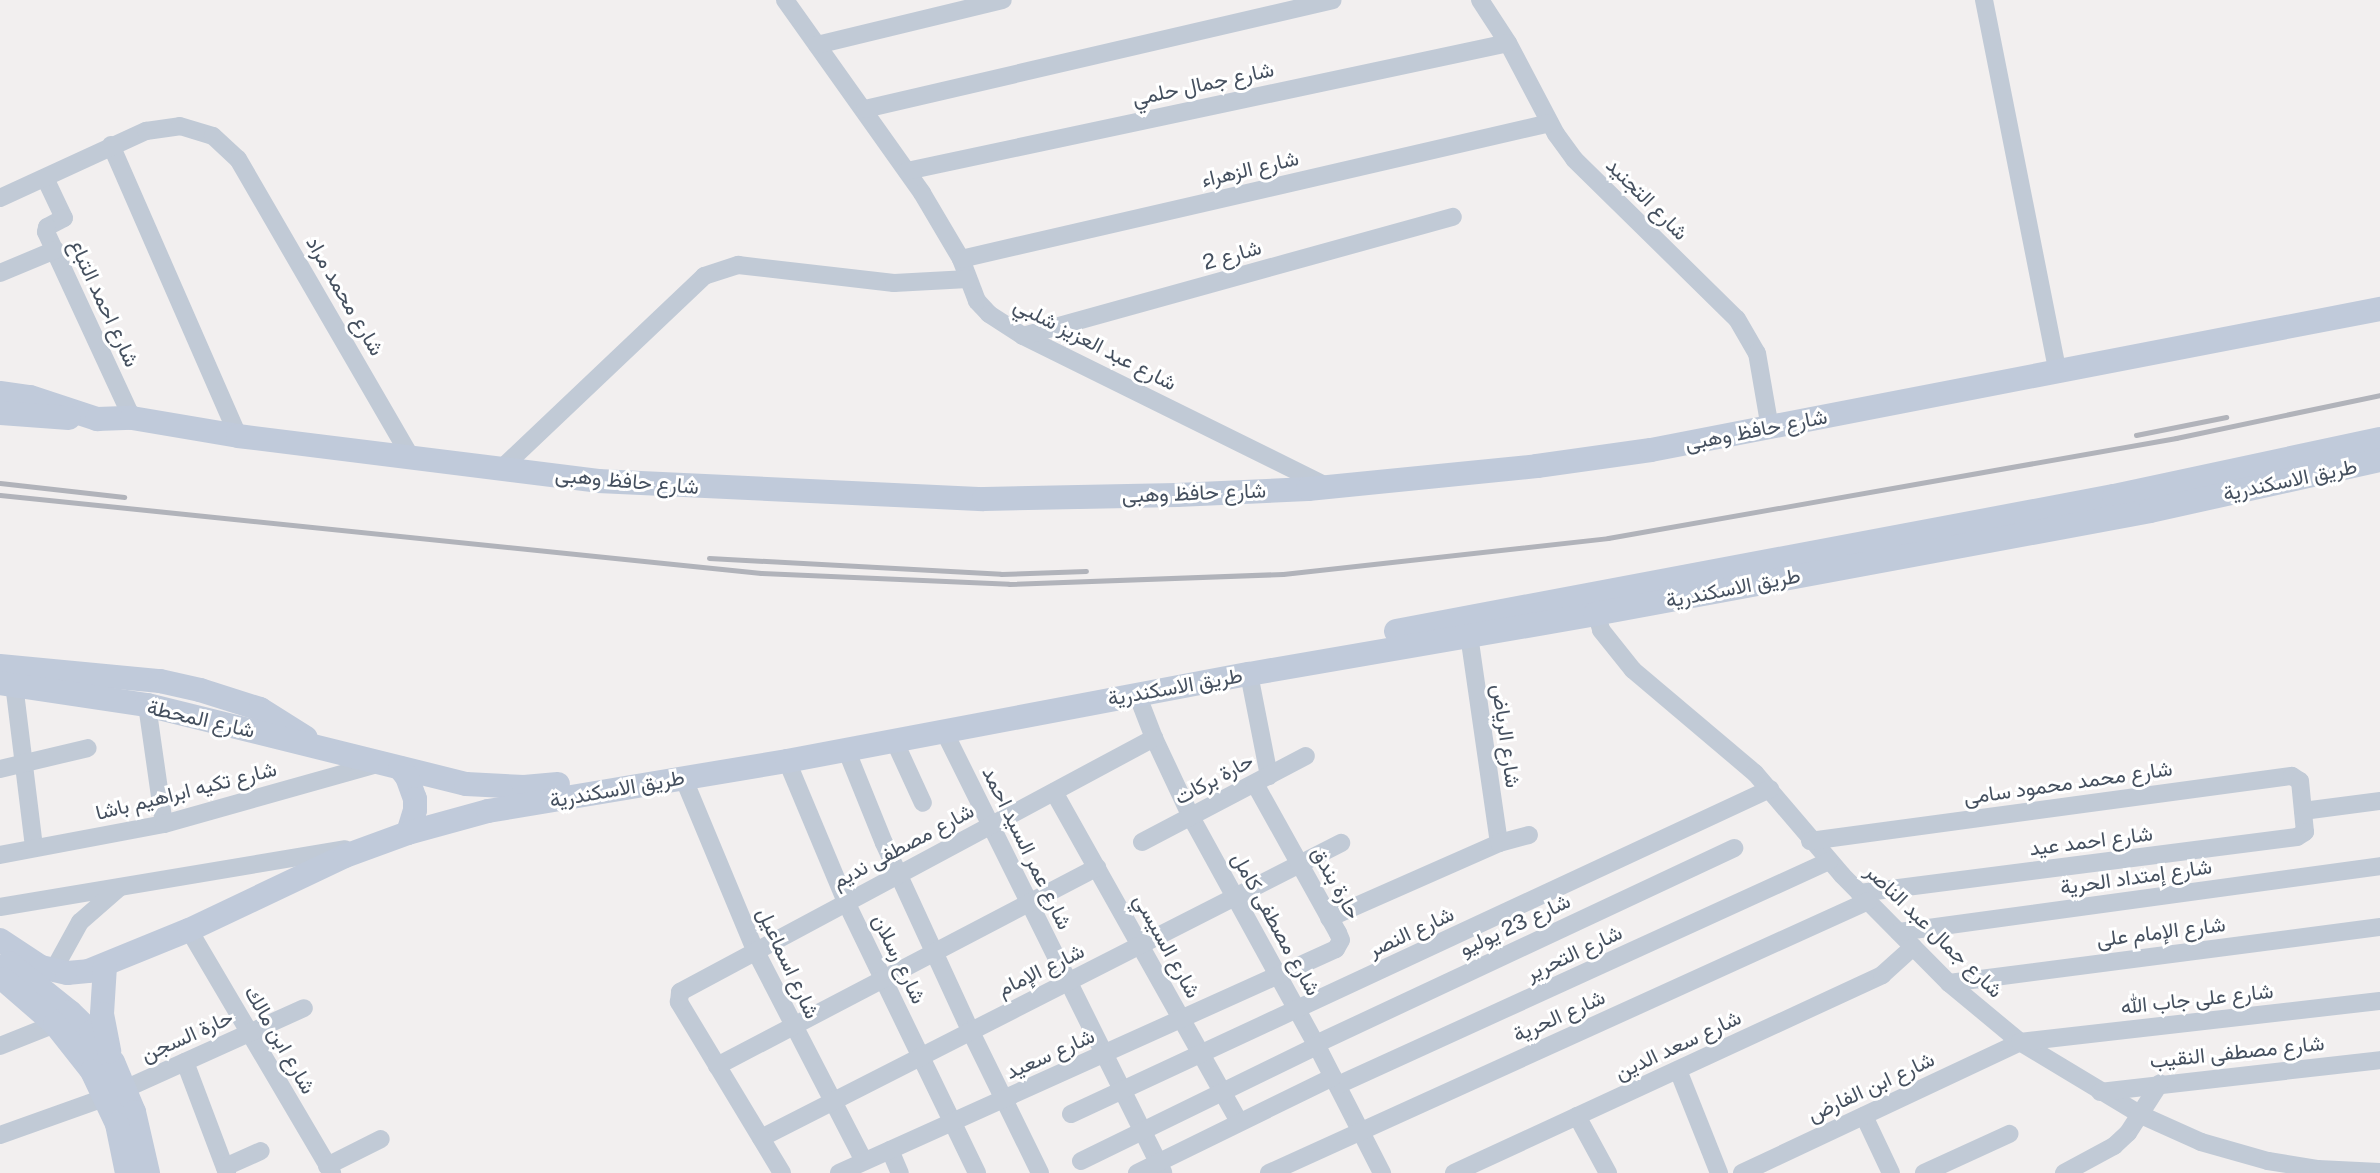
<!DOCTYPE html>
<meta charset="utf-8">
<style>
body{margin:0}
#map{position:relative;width:2380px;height:1173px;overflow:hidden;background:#f2efef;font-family:"Public Sans",Vazirmatn,sans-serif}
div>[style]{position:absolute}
.minor>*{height:18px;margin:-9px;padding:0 9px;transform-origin:9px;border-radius:9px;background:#c1cad6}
.secondary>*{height:24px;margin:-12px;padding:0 12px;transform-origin:12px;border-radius:12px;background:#c0cada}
.rail>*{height:5px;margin:-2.5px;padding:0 2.5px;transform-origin:2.5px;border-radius:2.5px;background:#b1b3ba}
span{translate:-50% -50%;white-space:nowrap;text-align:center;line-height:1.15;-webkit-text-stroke:6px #fff;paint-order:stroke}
.street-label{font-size:21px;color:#45505f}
</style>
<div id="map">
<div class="minor">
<div style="left:785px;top:0;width:237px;rotate:54.6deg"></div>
<div style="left:922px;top:193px;width:77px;rotate:59.4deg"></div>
<div style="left:961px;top:259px;width:45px;rotate:69.1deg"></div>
<div style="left:977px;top:301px;width:18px;rotate:47deg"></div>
<div style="left:989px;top:314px;width:40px;rotate:32.9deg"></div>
<div style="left:1023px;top:336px;width:339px;rotate:26.3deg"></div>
<div style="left:1480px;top:0;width:51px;rotate:56.9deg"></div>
<div style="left:1508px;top:43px;width:103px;rotate:62.2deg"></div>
<div style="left:1556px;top:134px;width:31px;rotate:54deg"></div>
<div style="left:1574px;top:159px;width:228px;rotate:44.5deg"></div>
<div style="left:1737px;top:319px;width:39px;rotate:60deg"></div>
<div style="left:1757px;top:353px;width:76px;rotate:80.2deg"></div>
<div style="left:1984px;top:0;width:380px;rotate:78.8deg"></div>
<div style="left:817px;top:45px;width:191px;rotate:-13.6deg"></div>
<div style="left:865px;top:109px;width:480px;rotate:-13.1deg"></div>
<div style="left:111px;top:145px;width:318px;rotate:66.4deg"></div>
<div style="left:907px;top:171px;width:614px;rotate:-12.02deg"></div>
<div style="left:45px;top:178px;width:44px;rotate:64.6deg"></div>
<div style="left:64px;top:218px;width:19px;rotate:152deg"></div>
<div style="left:47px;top:227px;width:5px;rotate:101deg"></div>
<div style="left:46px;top:232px;width:205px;rotate:65.2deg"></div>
<div style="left:0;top:198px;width:161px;rotate:-24.7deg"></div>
<div style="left:146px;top:131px;width:34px;rotate:-8deg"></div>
<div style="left:180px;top:126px;width:34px;rotate:17deg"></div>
<div style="left:213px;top:136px;width:34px;rotate:43deg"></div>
<div style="left:238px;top:159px;width:345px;rotate:59.9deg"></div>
<div style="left:961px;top:259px;width:604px;rotate:-13deg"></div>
<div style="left:0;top:273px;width:60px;rotate:-22.7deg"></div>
<div style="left:1023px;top:336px;width:446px;rotate:-15.5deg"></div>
<div style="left:502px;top:468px;width:279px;rotate:-43.5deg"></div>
<div style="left:704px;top:276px;width:36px;rotate:-18deg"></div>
<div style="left:738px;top:265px;width:157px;rotate:6.6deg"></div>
<div style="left:894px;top:283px;width:74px;rotate:-3.1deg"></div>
<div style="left:1593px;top:603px;width:28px;rotate:73deg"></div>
<div style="left:1601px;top:630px;width:51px;rotate:51.3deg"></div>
<div style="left:1633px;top:670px;width:160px;rotate:40.2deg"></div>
<div style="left:1755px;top:773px;width:134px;rotate:49.5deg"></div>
<div style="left:1842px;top:875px;width:152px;rotate:45.3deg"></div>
<div style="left:1949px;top:983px;width:92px;rotate:39.7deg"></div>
<div style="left:2020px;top:1042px;width:141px;rotate:31.1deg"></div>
<div style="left:2141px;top:1115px;width:66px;rotate:24.2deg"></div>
<div style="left:2201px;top:1142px;width:70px;rotate:15.8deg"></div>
<div style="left:2268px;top:1161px;width:51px;rotate:9.1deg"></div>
<div style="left:2318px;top:1169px;width:62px;rotate:2.8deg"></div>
<div style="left:1469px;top:635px;width:210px;rotate:81.8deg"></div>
<div style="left:1249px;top:674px;width:104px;rotate:78.9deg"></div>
<div style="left:14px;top:684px;width:165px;rotate:83deg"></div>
<div style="left:1137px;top:694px;width:47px;rotate:68.9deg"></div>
<div style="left:1154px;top:738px;width:87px;rotate:64.9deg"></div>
<div style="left:1191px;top:817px;width:261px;rotate:61.2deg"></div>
<div style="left:1317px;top:1046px;width:143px;rotate:62.9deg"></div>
<div style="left:147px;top:705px;width:120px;rotate:81.9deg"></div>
<div style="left:944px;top:731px;width:493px;rotate:63.6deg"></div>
<div style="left:894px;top:740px;width:69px;rotate:65.3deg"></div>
<div style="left:846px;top:749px;width:101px;rotate:68deg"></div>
<div style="left:884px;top:843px;width:206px;rotate:65.3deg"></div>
<div style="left:970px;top:1030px;width:159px;rotate:63.9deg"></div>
<div style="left:787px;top:761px;width:153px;rotate:67.3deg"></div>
<div style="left:846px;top:902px;width:301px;rotate:64.2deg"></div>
<div style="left:0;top:769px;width:90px;rotate:-13.4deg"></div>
<div style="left:683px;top:777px;width:187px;rotate:67.4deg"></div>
<div style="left:755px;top:950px;width:237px;rotate:62.7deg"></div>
<div style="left:1054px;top:792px;width:378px;rotate:60.7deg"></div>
<div style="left:2303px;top:811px;width:78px;rotate:-7.4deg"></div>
<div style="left:1810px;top:841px;width:486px;rotate:-7.7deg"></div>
<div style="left:2292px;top:776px;width:9px;rotate:32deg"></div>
<div style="left:2300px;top:781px;width:51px;rotate:84.4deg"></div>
<div style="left:2305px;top:832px;width:9px;rotate:148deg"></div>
<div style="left:2297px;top:837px;width:441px;rotate:172.7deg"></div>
<div style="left:1142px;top:842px;width:185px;rotate:-27.7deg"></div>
<div style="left:0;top:855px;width:167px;rotate:-10.7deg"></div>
<div style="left:164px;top:824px;width:222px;rotate:-15.7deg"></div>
<div style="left:0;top:907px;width:350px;rotate:-9.5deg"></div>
<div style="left:1329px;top:918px;width:186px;rotate:-23.8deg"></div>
<div style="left:1499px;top:843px;width:31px;rotate:-15deg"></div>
<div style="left:189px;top:930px;width:282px;rotate:59.5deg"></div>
<div style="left:1899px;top:932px;width:486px;rotate:-7.8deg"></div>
<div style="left:53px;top:971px;width:56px;rotate:-61.1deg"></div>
<div style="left:80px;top:922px;width:52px;rotate:-41.1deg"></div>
<div style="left:1949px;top:983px;width:435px;rotate:-7.4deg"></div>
<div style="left:1316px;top:1044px;width:462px;rotate:-25.1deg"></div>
<div style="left:0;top:1046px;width:59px;rotate:-21.8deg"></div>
<div style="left:185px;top:1062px;width:119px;rotate:69.3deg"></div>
<div style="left:717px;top:1066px;width:429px;rotate:-27.6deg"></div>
<div style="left:1678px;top:1070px;width:111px;rotate:68.3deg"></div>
<div style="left:1338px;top:1085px;width:540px;rotate:-24.52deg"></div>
<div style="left:127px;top:1088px;width:194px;rotate:-24.3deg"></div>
<div style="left:2100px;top:1092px;width:282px;rotate:-6.5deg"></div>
<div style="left:1071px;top:1114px;width:771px;rotate:-24.94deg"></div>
<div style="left:1577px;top:1116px;width:65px;rotate:61.5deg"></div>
<div style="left:1864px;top:1116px;width:63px;rotate:64.7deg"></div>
<div style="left:0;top:1135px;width:114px;rotate:-19.6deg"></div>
<div style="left:761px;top:1138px;width:651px;rotate:-26.96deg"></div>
<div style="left:890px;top:1150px;width:25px;rotate:67deg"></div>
<div style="left:1081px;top:1161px;width:263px;rotate:-26deg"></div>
<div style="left:327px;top:1166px;width:60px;rotate:-26.6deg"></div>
<div style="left:225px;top:1167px;width:39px;rotate:-24deg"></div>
<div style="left:782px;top:1173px;width:200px;rotate:-121.1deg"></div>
<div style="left:679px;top:1002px;width:10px;rotate:-84deg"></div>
<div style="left:680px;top:992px;width:538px;rotate:-28.19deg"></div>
<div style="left:839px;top:1173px;width:545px;rotate:-24.26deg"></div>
<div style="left:1336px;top:949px;width:10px;rotate:-61deg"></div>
<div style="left:1341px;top:940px;width:8px;rotate:-113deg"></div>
<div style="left:1338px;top:933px;width:171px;rotate:-119.1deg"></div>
<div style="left:1137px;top:1173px;width:218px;rotate:-26.1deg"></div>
<div style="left:1269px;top:1173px;width:658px;rotate:-24.42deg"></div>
<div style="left:1454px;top:1173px;width:472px;rotate:-24.8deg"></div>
<div style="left:1882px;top:975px;width:42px;rotate:-42.1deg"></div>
<div style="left:1742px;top:1173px;width:307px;rotate:-25.2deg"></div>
<div style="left:2020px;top:1042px;width:362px;rotate:-6.5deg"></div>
<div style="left:1924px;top:1173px;width:94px;rotate:-24.6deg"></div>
<div style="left:2064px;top:1173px;width:57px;rotate:-28.4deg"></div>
<div style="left:2114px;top:1146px;width:19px;rotate:-43deg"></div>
<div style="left:2128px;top:1133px;width:59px;rotate:-57.4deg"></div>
</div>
<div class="secondary">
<div style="left:0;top:393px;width:30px;rotate:8deg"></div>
<div style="left:30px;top:397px;width:71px;rotate:18.2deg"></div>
<div style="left:97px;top:419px;width:35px;rotate:-2deg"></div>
<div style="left:132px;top:418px;width:108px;rotate:9.6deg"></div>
<div style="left:238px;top:436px;width:363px;rotate:7.1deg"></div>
<div style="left:598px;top:481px;width:386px;rotate:2.7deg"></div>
<div style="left:984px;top:499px;width:193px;rotate:-1.2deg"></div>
<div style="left:1177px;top:495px;width:131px;rotate:-2.6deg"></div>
<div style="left:1308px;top:489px;width:230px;rotate:-5.7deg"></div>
<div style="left:1537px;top:466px;width:115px;rotate:-8deg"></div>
<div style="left:1651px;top:450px;width:743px;rotate:-10.95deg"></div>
<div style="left:0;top:413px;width:69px;rotate:4.1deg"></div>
<div style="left:1396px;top:631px;width:731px;rotate:-10.65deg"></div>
<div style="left:2114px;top:496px;width:272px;rotate:-12.1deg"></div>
<div style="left:0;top:666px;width:161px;rotate:5.4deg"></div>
<div style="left:160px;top:681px;width:41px;rotate:12.7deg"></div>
<div style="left:200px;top:690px;width:63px;rotate:17.6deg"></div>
<div style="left:260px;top:709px;width:54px;rotate:32.2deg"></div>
<div style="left:0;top:683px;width:149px;rotate:8.5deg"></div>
<div style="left:147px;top:705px;width:329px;rotate:13.9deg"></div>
<div style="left:466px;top:784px;width:58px;rotate:3deg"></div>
<div style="left:524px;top:787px;width:34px;rotate:-5deg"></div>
<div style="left:400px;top:768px;width:11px;rotate:52deg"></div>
<div style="left:407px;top:777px;width:23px;rotate:70deg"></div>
<div style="left:415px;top:799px;width:11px;rotate:90deg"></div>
<div style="left:415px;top:810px;width:24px;rotate:107deg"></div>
<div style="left:0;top:940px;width:49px;rotate:33.4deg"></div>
<div style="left:41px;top:967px;width:27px;rotate:13deg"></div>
<div style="left:67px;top:973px;width:21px;rotate:-5deg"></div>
<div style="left:88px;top:971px;width:109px;rotate:-22.1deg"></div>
<div style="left:189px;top:930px;width:173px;rotate:-25.4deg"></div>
<div style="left:345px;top:856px;width:67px;rotate:-20.1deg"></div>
<div style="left:408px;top:833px;width:83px;rotate:-15.4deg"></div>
<div style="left:488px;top:811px;width:303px;rotate:-9.5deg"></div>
<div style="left:787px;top:761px;width:470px;rotate:-10.7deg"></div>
<div style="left:1249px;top:674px;width:351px;rotate:-9.8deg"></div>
<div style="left:1595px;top:614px;width:564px;rotate:-10.51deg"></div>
<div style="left:2150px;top:511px;width:236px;rotate:-12.5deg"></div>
<div style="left:9px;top:963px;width:78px;rotate:38.8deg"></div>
<div style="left:70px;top:1012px;width:29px;rotate:44deg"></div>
<div style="left:91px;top:1032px;width:37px;rotate:54deg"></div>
<div style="left:113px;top:1062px;width:54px;rotate:67.2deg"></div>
<div style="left:134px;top:1112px;width:63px;rotate:77.1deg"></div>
<div style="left:105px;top:966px;width:48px;rotate:93.6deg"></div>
<div style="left:102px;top:1014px;width:38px;rotate:79deg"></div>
<div style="left:3px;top:979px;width:69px;rotate:40.9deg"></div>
<div style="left:55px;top:1024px;width:60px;rotate:51.8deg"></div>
<div style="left:92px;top:1071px;width:59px;rotate:64.7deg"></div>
<div style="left:117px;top:1124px;width:50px;rotate:78.5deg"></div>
</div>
<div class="rail">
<div style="left:2136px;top:435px;width:92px;rotate:-11.3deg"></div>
<div style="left:0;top:483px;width:125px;rotate:6.4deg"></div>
<div style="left:0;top:495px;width:765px;rotate:5.85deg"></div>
<div style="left:761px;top:573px;width:248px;rotate:2.5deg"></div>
<div style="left:1009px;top:584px;width:274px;rotate:-2.1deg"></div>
<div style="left:1283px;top:574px;width:327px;rotate:-6.3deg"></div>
<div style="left:1608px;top:538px;width:577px;rotate:-9.98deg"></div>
<div style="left:2176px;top:438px;width:208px;rotate:-11.9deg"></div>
<div style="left:709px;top:558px;width:292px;rotate:3.1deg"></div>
<div style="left:1001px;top:574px;width:85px;rotate:-2deg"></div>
</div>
<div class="street-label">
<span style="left:1203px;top:84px;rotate:-12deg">شارع جمال حلمي</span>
<span style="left:1250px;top:169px;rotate:-13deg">شارع الزهراء</span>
<span style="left:1647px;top:199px;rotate:45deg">شارع التجنيد</span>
<span style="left:1232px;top:255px;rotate:-16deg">شارع 2</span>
<span style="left:345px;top:296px;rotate:60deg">شارع محمد مراد</span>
<span style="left:104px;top:303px;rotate:65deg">شارع احمد التباع</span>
<span style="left:1095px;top:344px;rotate:27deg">شارع عبد العزيز شلبي</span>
<span style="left:1756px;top:430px;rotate:-11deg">شارع حافظ وهبى</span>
<span style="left:2290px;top:480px;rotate:-12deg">طريق الاسكندرية</span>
<span style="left:627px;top:481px;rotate:5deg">شارع حافظ وهبى</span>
<span style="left:1194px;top:493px;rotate:-2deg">شارع حافظ وهبى</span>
<span style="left:1733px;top:588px;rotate:-11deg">طريق الاسكندرية</span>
<span style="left:1175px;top:687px;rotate:-10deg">طريق الاسكندرية</span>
<span style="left:201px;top:719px;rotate:13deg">شارع المحطة</span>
<span style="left:1506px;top:736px;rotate:82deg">شارع الرياض</span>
<span style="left:1214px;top:779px;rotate:-28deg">حارة بركات</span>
<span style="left:2068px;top:783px;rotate:-8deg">شارع محمد محمود سامى</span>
<span style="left:617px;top:789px;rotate:-10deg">طريق الاسكندرية</span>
<span style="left:186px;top:791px;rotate:-14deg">شارع تكيه ابراهيم باشا</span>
<span style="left:2091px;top:841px;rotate:-7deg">شارع احمد عيد</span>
<span style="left:903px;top:846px;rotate:-28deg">شارع مصطفى نديم</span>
<span style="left:1027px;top:848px;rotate:64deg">شارع عمر السيد احمد</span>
<span style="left:2136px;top:877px;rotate:-8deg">شارع إمتداد الحرية</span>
<span style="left:1336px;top:883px;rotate:61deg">حارة بندق</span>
<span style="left:1276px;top:924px;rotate:61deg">شارع مصطفى كامل</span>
<span style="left:1515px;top:925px;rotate:-25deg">شارع 23 يوليو</span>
<span style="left:1934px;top:931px;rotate:44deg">شارع جمال عبد الناصر</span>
<span style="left:1411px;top:932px;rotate:-25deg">شارع النصر</span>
<span style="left:2161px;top:932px;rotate:-7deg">شارع الإمام على</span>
<span style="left:1167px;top:946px;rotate:61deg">شارع السيسي</span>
<span style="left:1574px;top:953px;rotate:-25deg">شارع التحرير</span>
<span style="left:899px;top:959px;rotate:64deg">شارع رسلان</span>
<span style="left:788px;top:963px;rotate:65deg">شارع اسماعيل</span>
<span style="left:1041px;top:970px;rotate:-26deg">شارع الإمام</span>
<span style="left:2197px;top:999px;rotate:-6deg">شارع على جاب الله</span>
<span style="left:1559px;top:1016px;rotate:-24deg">شارع الحرية</span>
<span style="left:187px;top:1036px;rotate:-24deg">حارة السجن</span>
<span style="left:280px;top:1040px;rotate:60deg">شارع ابن مالك</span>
<span style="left:1678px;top:1045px;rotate:-25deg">شارع سعد الدين</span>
<span style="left:2237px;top:1052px;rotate:-6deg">شارع مصطفى النقيب</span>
<span style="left:1050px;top:1054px;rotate:-24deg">شارع سعيد</span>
<span style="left:1871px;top:1087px;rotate:-25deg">شارع ابن الفارض</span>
</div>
</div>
